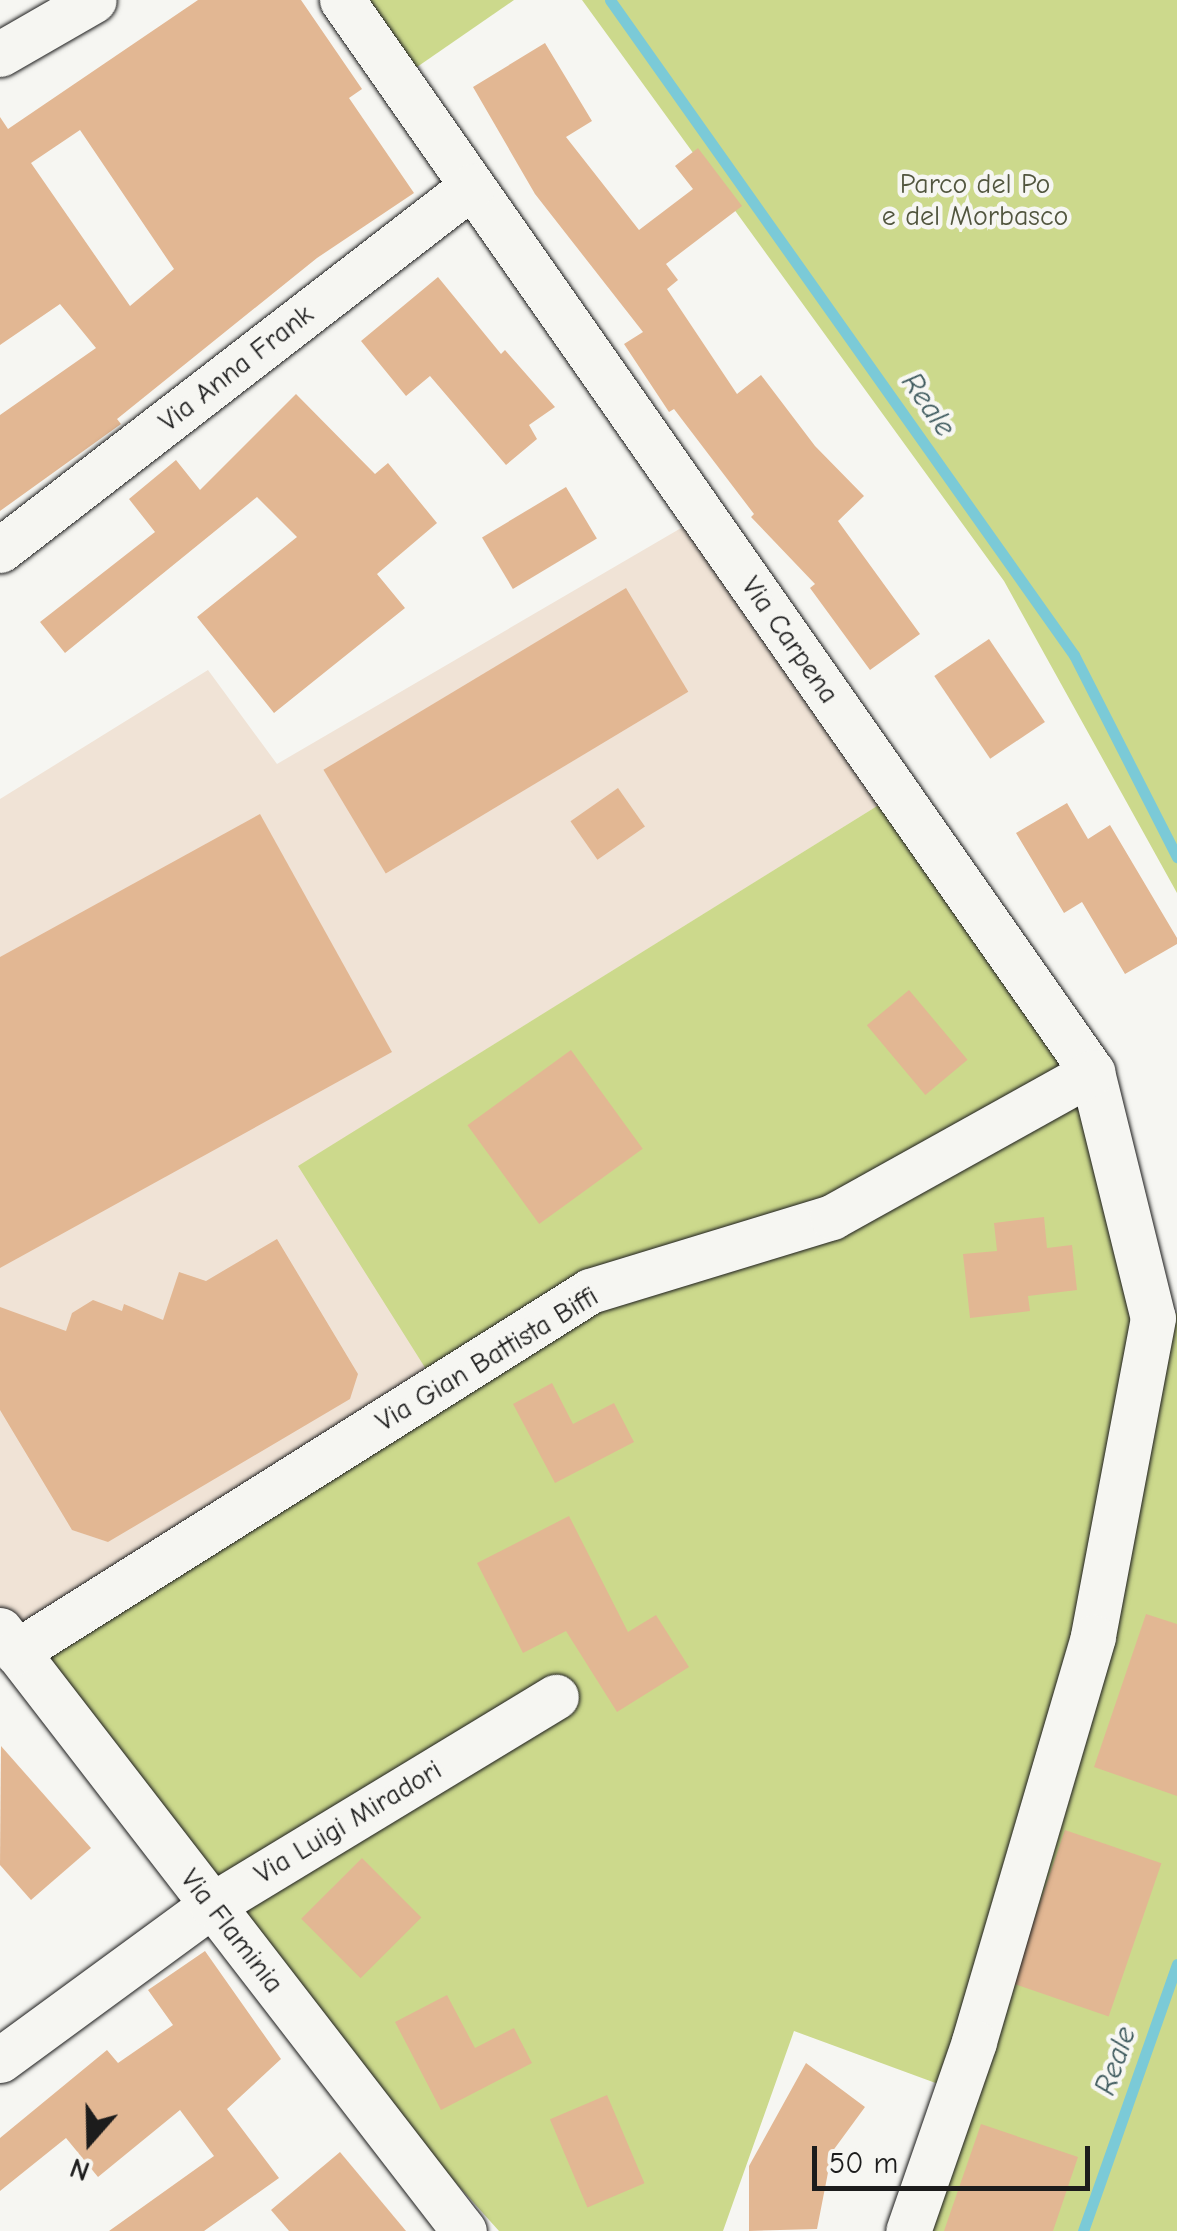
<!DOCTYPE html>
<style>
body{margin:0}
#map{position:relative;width:1177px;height:2231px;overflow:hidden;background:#f6f6f2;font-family:"Comic Neue",sans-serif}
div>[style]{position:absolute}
.built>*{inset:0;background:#f0e3d6}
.green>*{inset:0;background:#ccd98c}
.stream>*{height:11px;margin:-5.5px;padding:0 5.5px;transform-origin:5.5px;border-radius:5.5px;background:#7bcad7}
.building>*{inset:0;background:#e2b793;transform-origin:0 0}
.roads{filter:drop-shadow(0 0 2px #1c1c1c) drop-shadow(0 0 2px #1c1c1c)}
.minor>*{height:45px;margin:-22.5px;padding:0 22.5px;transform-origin:22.5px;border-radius:22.5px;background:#f6f6f2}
span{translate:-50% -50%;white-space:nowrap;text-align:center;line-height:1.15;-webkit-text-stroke:9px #f6f6f2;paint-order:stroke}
.park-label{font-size:28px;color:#51553e}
.street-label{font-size:28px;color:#1c1c1c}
.water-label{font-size:30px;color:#3d595d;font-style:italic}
.north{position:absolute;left:40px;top:2091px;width:100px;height:100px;-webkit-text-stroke:8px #f6f6f2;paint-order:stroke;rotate:200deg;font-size:28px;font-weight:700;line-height:40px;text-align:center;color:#1c1c1c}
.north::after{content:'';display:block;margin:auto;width:35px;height:45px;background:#1c1c1c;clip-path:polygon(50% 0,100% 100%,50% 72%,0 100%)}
.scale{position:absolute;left:812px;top:2146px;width:278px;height:45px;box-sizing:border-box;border:5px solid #1c1c1c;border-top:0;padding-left:12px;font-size:30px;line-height:35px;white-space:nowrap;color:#1c1c1c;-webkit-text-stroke:8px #f6f6f2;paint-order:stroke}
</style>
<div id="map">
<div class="built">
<div style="clip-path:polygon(700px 517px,898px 793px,299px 1166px,442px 1393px,16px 1633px,0 1611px,0 799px,208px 670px,277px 764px)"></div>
</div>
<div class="green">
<div style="clip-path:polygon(351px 0,514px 0,404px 76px)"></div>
<div style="clip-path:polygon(582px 0,1177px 0,1177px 893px,1004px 581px)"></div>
<div style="clip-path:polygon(898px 793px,1098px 1072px,1152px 1322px,1177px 1313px,1177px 2231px,892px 2231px,941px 2085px,794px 2031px,723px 2231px,499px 2231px,212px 1911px,16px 1634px,441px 1393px,298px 1166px)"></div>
</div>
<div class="stream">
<div style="left:610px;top:0;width:803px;rotate:54.69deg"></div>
<div style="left:1074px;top:655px;width:227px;rotate:63deg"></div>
<div style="left:1083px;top:2231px;width:283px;rotate:-70.6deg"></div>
</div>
<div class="building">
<div style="clip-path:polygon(evenodd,198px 0,301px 0,362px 89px,349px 98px,414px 193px,317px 258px,117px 419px,121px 424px,0 511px,0 415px,96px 348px,60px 304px,0 345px,0 117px,8px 129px,198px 0,80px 130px,174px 269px,130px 306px,31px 163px,80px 130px)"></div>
<div style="clip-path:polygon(545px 43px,592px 121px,566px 137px,639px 230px,693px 189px,675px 166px,698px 148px,742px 206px,666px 264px,678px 280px,667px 289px,737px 394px,761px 375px,815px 446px,864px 496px,838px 521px,920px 634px,870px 670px,810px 588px,815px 584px,751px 517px,754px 514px,674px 409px,669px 412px,624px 344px,643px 332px,535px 194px,473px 87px)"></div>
<div style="clip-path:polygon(438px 277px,501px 354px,505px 350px,555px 407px,529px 425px,537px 439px,506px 465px,430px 376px,406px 396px,361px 341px)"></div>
<div style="clip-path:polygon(296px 394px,375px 474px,388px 463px,437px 523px,377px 574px,405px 608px,274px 713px,197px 617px,297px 537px,257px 497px,65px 653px,40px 622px,155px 532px,129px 499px,176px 460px,200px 490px)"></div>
<div style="left:566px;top:487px;width:60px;height:98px;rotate:59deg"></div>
<div style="left:626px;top:588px;width:121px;height:353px;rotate:59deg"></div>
<div style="left:989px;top:639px;width:100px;height:66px;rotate:56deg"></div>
<div style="left:618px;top:788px;width:47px;height:58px;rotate:55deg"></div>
<div style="clip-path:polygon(1067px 803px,1088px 839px,1110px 825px,1177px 938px,1177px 944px,1125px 974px,1082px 902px,1064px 913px,1016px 833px)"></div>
<div style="clip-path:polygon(260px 814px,392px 1052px,0 1268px,0 957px)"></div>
<div style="left:909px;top:990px;width:91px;height:55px;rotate:50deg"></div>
<div style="left:571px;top:1050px;width:122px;height:128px;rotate:54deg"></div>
<div style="clip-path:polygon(1044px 1217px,1047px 1248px,1072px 1245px,1077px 1290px,1028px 1296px,1030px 1311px,970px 1318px,963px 1254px,997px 1251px,994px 1223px)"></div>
<div style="clip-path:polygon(277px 1239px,358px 1374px,350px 1399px,108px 1542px,72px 1530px,0 1410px,0 1307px,66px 1331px,72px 1313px,93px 1300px,122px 1311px,124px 1304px,163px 1320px,179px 1272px,206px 1281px)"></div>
<div style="clip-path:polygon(552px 1383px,573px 1424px,614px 1403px,634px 1442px,555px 1483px,513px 1404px)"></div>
<div style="clip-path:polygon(569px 1516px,628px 1632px,656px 1615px,689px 1667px,617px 1712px,566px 1631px,523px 1653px,477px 1563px)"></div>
<div style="clip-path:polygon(1146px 1614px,1177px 1624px,1177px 1796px,1094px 1767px)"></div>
<div style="clip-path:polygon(1px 1746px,91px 1848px,31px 1900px,0 1865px)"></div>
<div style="left:1065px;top:1830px;width:102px;height:162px;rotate:19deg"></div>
<div style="left:362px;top:1858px;width:84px;height:86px;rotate:45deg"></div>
<div style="clip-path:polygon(205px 1951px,281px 2059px,227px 2109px,279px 2178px,204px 2231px,109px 2231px,214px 2156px,180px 2110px,98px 2177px,66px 2138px,0 2191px,0 2138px,107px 2050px,118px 2063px,173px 2025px,148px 1990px)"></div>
<div style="clip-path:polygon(447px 1995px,475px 2048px,514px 2028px,532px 2063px,441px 2110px,395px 2022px)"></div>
<div style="clip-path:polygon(806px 2063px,865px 2107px,832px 2152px,817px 2229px,749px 2231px,749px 2166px)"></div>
<div style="left:607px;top:2095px;width:96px;height:62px;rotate:67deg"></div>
<div style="clip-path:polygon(981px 2124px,1078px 2157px,1053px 2231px,944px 2231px)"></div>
<div style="clip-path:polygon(340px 2152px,406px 2231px,289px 2231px,271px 2210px)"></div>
</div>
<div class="roads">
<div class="minor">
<div style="left:342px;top:0;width:1308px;rotate:55.02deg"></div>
<div style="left:1092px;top:1072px;width:253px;rotate:76.1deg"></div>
<div style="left:1153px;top:1318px;width:325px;rotate:100.7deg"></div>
<div style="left:1093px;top:1637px;width:422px;rotate:106.4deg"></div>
<div style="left:974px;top:2042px;width:200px;rotate:109.2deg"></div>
<div style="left:0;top:54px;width:108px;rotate:-29.9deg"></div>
<div style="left:0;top:550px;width:596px;rotate:-37.64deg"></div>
<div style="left:0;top:1630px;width:759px;rotate:52.33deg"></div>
<div style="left:16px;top:1652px;width:678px;rotate:-32.17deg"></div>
<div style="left:590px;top:1291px;width:253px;rotate:-17deg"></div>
<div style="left:832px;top:1217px;width:298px;rotate:-29.1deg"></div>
<div style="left:0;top:2060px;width:263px;rotate:-36.2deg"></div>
<div style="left:212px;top:1905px;width:402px;rotate:-31.2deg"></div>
</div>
</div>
<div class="park-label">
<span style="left:975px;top:200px">Parco del Po<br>e del Morbasco</span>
</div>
<div class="street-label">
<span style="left:236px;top:368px;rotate:-38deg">Via Anna Frank</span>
<span style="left:790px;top:640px;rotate:55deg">Via Carpena</span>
<span style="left:487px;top:1359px;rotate:-31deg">Via Gian Battista Biffi</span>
<span style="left:348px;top:1822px;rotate:-31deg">Via Luigi Miradori</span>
<span style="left:232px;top:1931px;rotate:52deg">Via Flaminia</span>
</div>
<div class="water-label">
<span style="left:928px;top:405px;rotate:55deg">Reale</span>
<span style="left:1116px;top:2061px;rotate:-71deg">Reale</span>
</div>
<div class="north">N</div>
<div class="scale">50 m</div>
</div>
